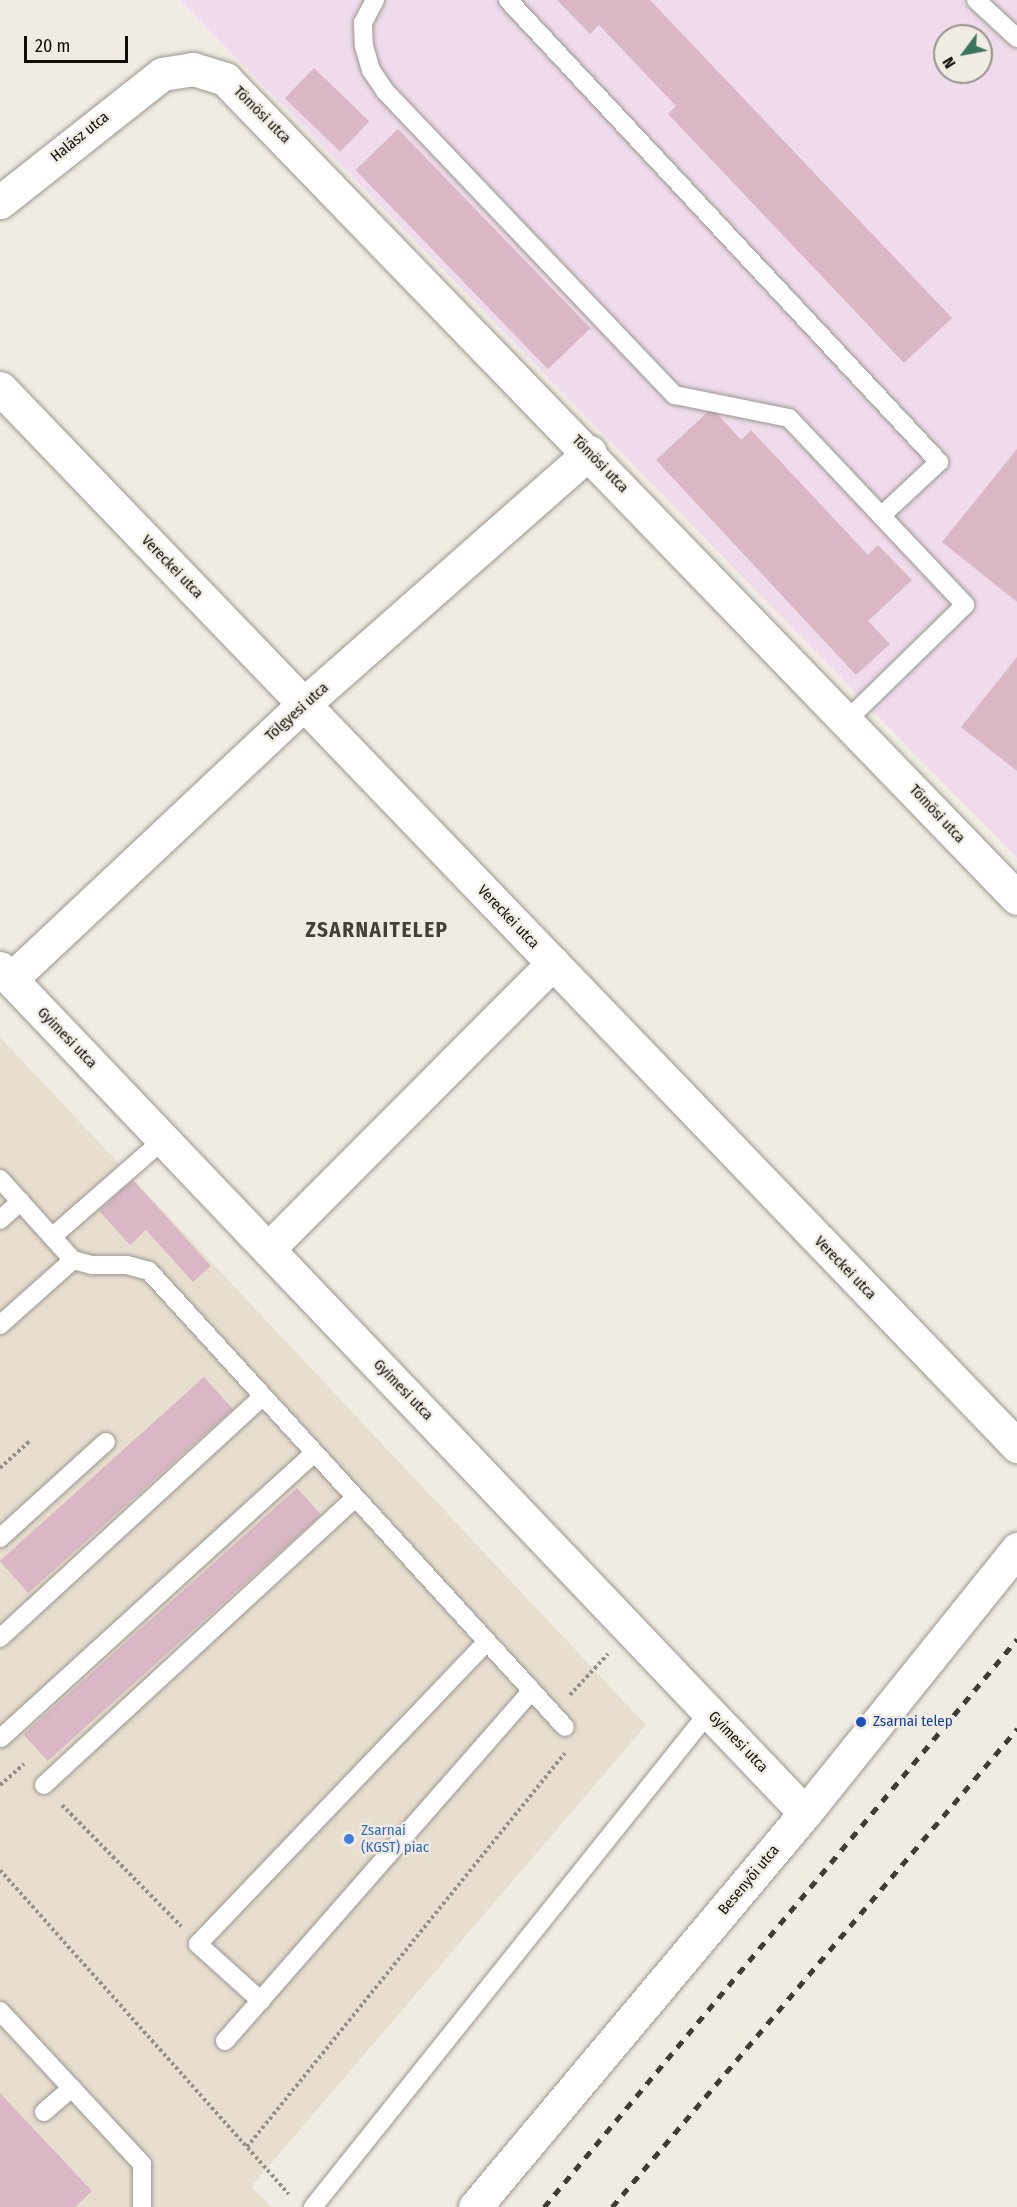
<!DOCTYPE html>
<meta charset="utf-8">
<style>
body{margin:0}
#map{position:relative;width:1017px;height:2207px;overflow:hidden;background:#f0ebe3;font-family:"Fira Sans Condensed",sans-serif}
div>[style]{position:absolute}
.built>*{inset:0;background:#e7ded0}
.industrial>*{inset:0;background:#efdbeb}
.building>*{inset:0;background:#d9b7c5;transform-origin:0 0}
.path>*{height:4px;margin-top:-2px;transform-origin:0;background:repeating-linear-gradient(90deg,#938f89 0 3px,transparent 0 6px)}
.roads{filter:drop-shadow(0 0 2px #9b968f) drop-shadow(0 0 2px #9b968f)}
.lane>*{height:18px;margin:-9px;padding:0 9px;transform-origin:9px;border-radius:9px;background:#fff}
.street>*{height:33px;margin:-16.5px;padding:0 16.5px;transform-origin:16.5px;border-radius:16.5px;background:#fff}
.rail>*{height:4.5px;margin-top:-2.25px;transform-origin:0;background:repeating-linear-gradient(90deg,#3f3c38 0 8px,transparent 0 16px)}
.dots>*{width:16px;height:16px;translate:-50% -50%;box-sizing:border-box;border:3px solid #f0ebe3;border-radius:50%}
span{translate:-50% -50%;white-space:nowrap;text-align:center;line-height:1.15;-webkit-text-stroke:4.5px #f0ebe3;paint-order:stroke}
.street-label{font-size:15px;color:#100e0b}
.transit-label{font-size:15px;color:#164399}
.left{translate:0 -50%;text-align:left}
.shop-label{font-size:15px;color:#366cbe}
.district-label{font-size:21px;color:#433f39;font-weight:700;letter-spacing:1.5px}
.north{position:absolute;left:933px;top:24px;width:60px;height:60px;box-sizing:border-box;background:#f0ebe3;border:2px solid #96938d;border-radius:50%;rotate:238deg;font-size:16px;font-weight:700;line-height:24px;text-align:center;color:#100e0b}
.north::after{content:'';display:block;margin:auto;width:21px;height:27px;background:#3a755f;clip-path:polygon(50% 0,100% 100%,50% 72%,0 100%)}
.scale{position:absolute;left:24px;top:36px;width:104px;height:27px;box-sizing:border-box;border:3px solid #100e0b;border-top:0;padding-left:8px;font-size:18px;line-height:21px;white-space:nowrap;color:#100e0b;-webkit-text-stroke:4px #f0ebe3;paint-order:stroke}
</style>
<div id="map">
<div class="built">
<div style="clip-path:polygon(0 1037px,646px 1725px,251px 2187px,272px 2207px,0 2207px)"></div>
</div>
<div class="industrial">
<div style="clip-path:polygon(evenodd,180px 0,1017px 0,1017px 858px,180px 0,945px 36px,981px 36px,981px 72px,945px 72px,945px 36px)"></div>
</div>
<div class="building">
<div style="clip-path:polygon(557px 0,650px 0,952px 318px,904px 363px,668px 114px,676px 106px,599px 25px,590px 34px)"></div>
<div style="left:314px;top:68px;width:77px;height:42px;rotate:44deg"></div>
<div style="left:398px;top:129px;width:277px;height:59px;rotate:46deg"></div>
<div style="clip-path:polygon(712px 408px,741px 440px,751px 430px,868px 555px,878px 545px,912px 580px,868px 621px,890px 644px,856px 675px,656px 460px)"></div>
<div style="clip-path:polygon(1017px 449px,1017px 602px,942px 542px)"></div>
<div style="clip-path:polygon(1017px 657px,1017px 771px,961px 727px)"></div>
<div style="clip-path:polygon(133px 1180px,211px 1266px,193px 1282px,146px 1230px,130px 1245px,99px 1211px)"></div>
<div style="left:204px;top:1377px;width:43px;height:275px;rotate:48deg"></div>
<div style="left:297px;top:1488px;width:36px;height:368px;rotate:48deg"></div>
<div style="clip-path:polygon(0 2093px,92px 2191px,75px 2207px,0 2207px)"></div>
</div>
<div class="path">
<div style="left:0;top:1468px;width:42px;rotate:-42.1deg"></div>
<div style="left:570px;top:1695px;width:56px;rotate:-47.2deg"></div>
<div style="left:0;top:1785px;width:32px;rotate:-41deg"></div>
<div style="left:62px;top:1805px;width:170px;rotate:45.5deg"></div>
<div style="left:0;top:1870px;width:434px;rotate:48.3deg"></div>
<div style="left:247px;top:2147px;width:506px;rotate:-51.09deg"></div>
</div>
<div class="roads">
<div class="lane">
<div style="left:375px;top:0;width:26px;rotate:118deg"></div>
<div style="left:363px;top:23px;width:23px;rotate:88deg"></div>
<div style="left:364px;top:46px;width:25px;rotate:74deg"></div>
<div style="left:371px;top:70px;width:25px;rotate:56deg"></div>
<div style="left:385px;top:91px;width:420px;rotate:46.4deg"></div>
<div style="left:675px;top:395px;width:116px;rotate:11.4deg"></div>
<div style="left:789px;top:418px;width:257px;rotate:46.7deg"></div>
<div style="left:965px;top:605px;width:165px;rotate:135.7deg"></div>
<div style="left:508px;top:0;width:632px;rotate:46.99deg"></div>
<div style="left:939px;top:462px;width:79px;rotate:137deg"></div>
<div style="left:976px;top:0;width:56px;rotate:42.8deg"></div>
<div style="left:0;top:1179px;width:109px;rotate:48deg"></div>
<div style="left:73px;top:1260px;width:20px;rotate:15deg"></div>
<div style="left:92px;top:1265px;width:35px"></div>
<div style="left:127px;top:1265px;width:23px;rotate:15deg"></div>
<div style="left:149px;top:1271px;width:617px;rotate:47.63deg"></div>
<div style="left:0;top:1220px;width:28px;rotate:-42deg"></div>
<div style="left:53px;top:1236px;width:147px;rotate:-41.1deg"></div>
<div style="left:0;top:1325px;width:98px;rotate:-41.7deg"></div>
<div style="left:0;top:1538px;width:143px;rotate:-42.2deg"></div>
<div style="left:0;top:1638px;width:357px;rotate:-42.6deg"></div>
<div style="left:1px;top:1738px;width:423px;rotate:-42.3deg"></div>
<div style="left:44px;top:1785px;width:423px;rotate:-42.7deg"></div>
<div style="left:261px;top:2001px;width:85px;rotate:-137.9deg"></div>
<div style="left:198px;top:1944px;width:418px;rotate:-46.3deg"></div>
<div style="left:0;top:2011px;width:209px;rotate:47.1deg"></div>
<div style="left:142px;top:2164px;width:43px;rotate:90deg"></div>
<div style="left:225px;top:2041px;width:465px;rotate:-48.8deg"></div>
<div style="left:44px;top:2112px;width:37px;rotate:-41deg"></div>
<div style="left:313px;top:2207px;width:634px;rotate:-51.34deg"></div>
</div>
<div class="street">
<div style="left:0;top:202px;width:206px;rotate:-38.3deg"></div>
<div style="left:162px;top:74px;width:31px;rotate:-9deg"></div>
<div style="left:193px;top:69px;width:34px;rotate:17deg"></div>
<div style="left:225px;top:79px;width:1139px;rotate:45.96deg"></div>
<div style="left:0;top:388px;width:1468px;rotate:46.13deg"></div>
<div style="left:0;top:968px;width:1167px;rotate:46.39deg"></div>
<div style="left:11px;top:979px;width:402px;rotate:-43.2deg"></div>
<div style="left:304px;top:704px;width:381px;rotate:-41.4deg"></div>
<div style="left:268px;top:1249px;width:404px;rotate:-45.1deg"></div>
<div style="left:475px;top:2207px;width:514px;rotate:-50.05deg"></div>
<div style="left:805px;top:1813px;width:339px;rotate:-51.2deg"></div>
</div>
</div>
<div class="rail">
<div style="left:544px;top:2207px;width:739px;rotate:-50.21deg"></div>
<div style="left:612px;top:2207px;width:627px;rotate:-49.73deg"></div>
</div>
<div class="dots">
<div style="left:861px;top:1722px;background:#1a4fb4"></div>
<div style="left:349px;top:1839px;background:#3f7fe0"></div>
</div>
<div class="street-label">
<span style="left:262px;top:115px;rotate:45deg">Tömösi utca</span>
<span style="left:80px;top:137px;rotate:-39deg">Halász utca</span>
<span style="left:600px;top:464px;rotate:46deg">Tömösi utca</span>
<span style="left:172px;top:567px;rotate:46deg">Vereckei utca</span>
<span style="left:297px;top:712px;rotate:-42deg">Tölgyesi utca</span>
<span style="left:937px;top:814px;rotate:47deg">Tömösi utca</span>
<span style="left:508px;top:917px;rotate:46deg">Vereckei utca</span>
<span style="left:67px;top:1038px;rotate:46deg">Gyimesi utca</span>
<span style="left:845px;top:1268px;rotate:46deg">Vereckei utca</span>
<span style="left:403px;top:1390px;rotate:46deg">Gyimesi utca</span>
<span style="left:738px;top:1742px;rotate:46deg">Gyimesi utca</span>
<span style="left:749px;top:1880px;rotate:-50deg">Besenyői utca</span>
</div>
<div class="transit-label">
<span class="left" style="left:873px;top:1722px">Zsarnai telep</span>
</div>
<div class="shop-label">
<span class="left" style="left:361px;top:1839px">Zsarnai<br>(KGST) piac</span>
</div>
<div class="district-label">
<span style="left:377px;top:930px">ZSARNAITELEP</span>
</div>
<div class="north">N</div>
<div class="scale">20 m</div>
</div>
